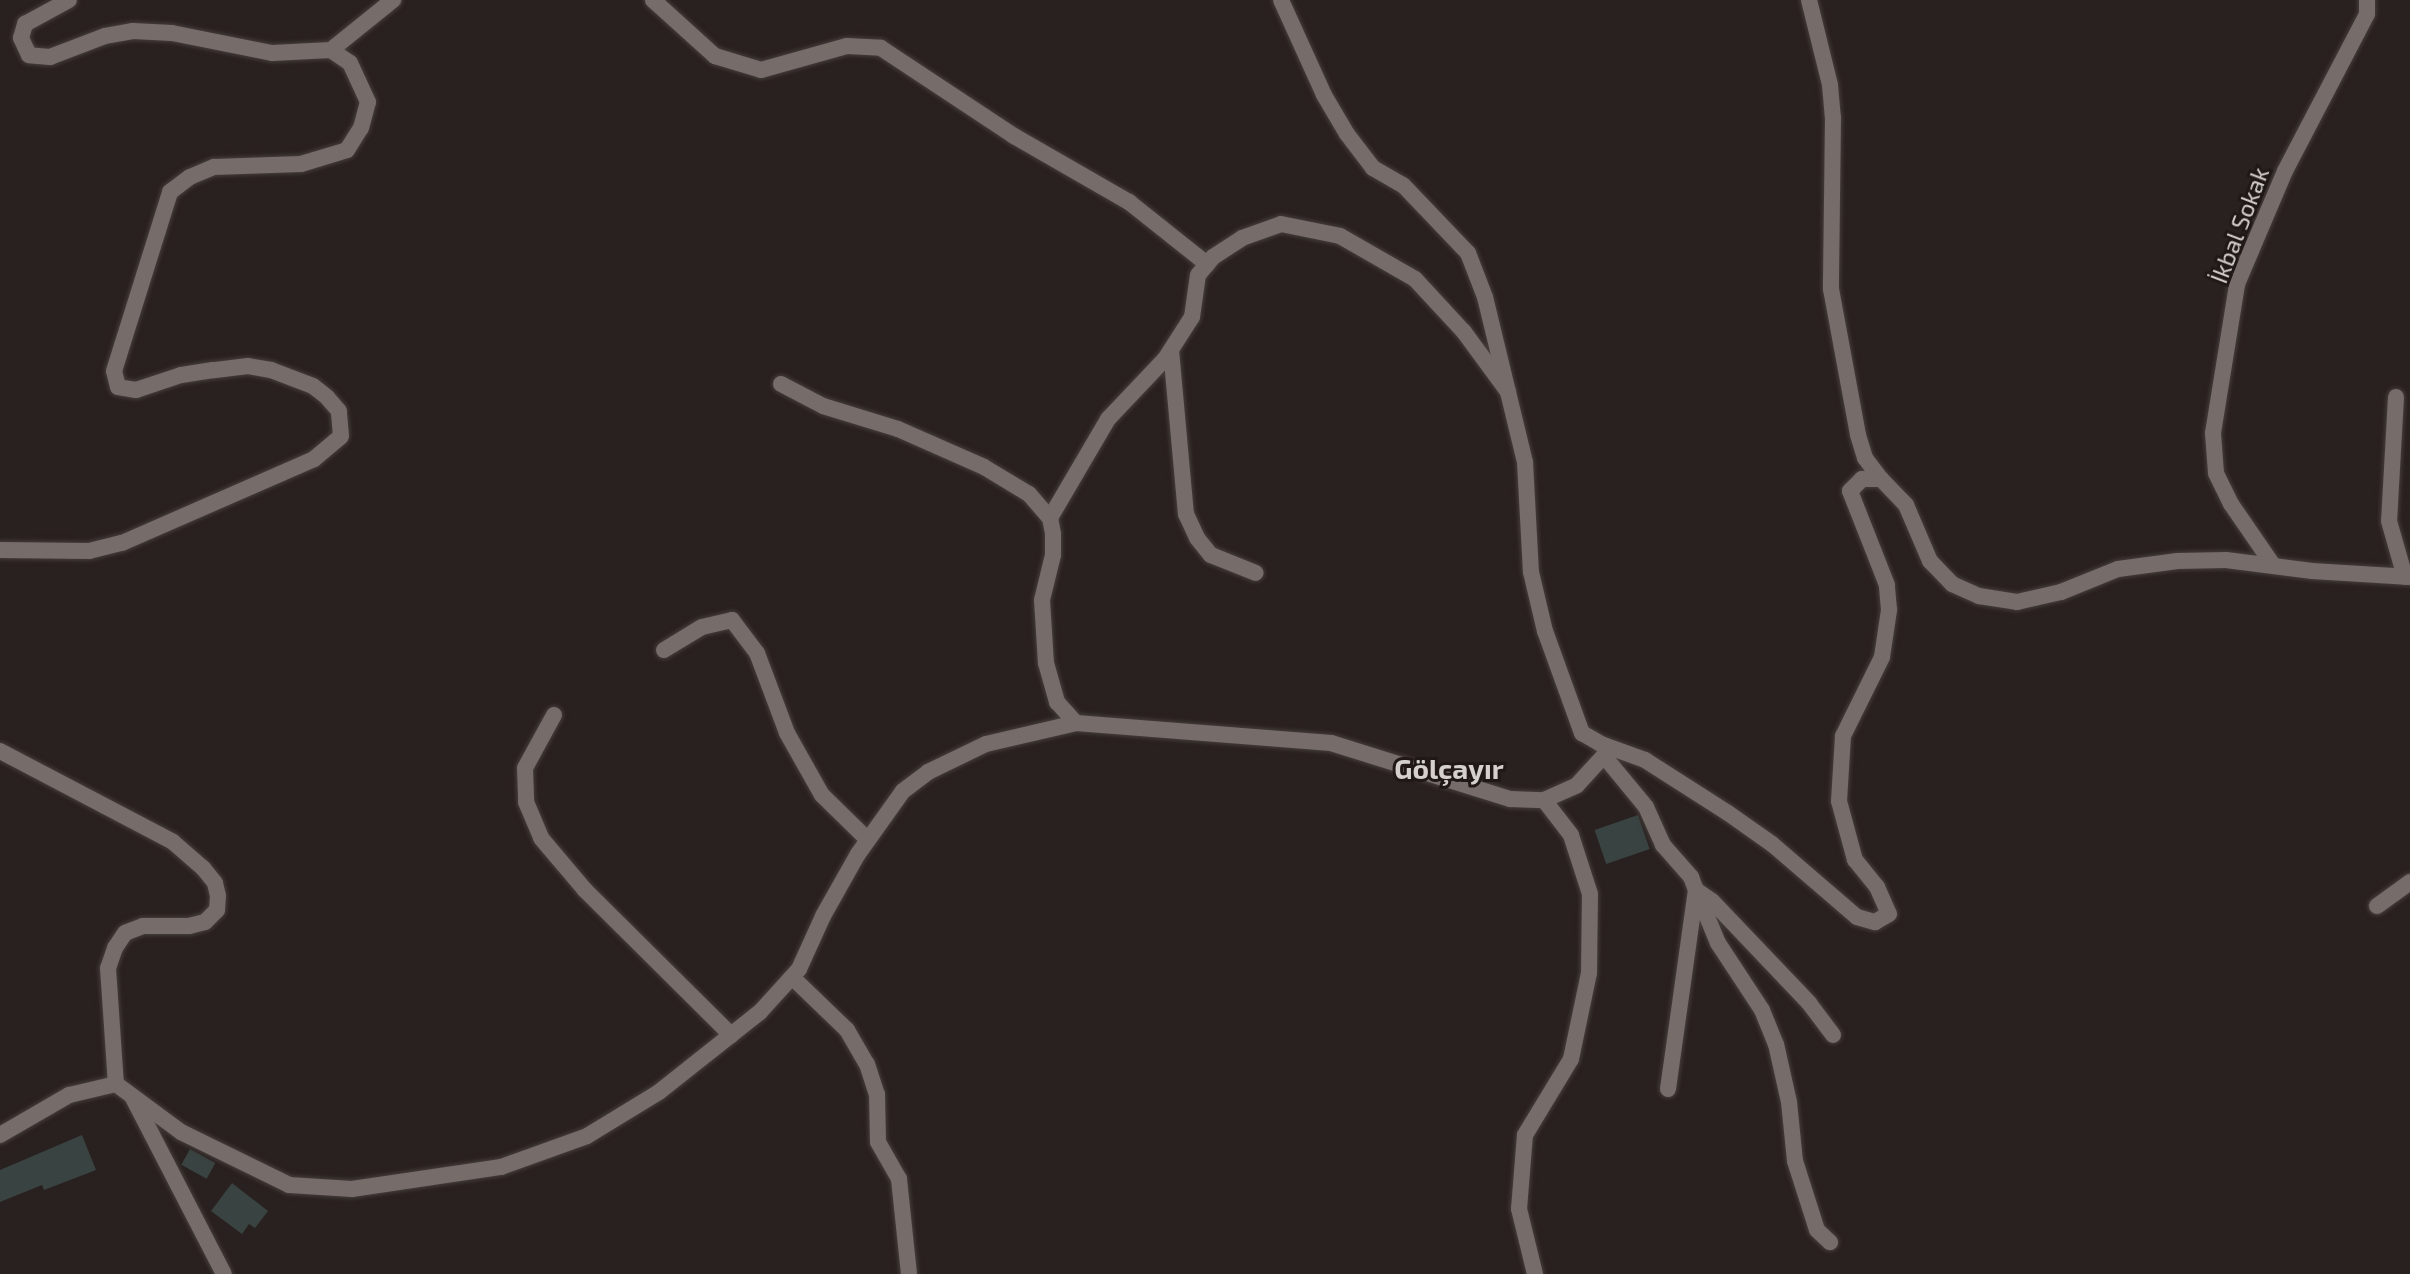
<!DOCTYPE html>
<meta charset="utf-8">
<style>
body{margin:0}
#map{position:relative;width:2410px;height:1274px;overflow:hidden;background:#29211f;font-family:"Exo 2",sans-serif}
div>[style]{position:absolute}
.building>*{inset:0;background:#394341;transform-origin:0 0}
.roads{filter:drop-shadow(0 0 2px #453e3c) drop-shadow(0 0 2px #453e3c)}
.minor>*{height:16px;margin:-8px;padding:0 8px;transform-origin:8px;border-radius:8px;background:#766c6a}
.tertiary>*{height:16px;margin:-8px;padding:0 8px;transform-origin:8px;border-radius:8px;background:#766c6a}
span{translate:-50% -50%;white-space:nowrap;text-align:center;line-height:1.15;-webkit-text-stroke:6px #1f1816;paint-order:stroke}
.street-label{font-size:24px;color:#d5d0ce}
.quarter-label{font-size:28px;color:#d5d0ce;font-weight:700}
</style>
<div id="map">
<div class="building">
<div style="left:1638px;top:815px;width:36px;height:46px;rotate:71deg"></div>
<div style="clip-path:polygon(82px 1135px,96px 1170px,44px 1190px,42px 1185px,0 1202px,0 1170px)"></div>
<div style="left:190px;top:1149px;width:29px;height:18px;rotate:29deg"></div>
<div style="clip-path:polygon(232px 1183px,268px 1211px,255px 1228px,249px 1224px,242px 1234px,211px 1211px)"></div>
</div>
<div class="roads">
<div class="minor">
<div style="left:653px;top:0;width:84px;rotate:42.1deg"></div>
<div style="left:715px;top:56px;width:48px;rotate:16.9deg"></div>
<div style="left:761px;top:70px;width:89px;rotate:-15.6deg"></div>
<div style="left:847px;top:46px;width:34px;rotate:3deg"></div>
<div style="left:881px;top:48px;width:159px;rotate:33.5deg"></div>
<div style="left:1014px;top:136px;width:133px;rotate:29.9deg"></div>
<div style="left:1129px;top:202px;width:100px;rotate:38.5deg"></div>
<div style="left:331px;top:50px;width:80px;rotate:-38.9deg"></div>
<div style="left:1171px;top:350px;width:165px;rotate:84.8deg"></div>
<div style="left:1186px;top:514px;width:26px;rotate:65deg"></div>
<div style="left:1197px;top:538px;width:22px;rotate:51deg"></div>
<div style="left:1211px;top:555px;width:48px;rotate:21.8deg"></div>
<div style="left:781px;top:384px;width:47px;rotate:27.6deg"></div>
<div style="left:823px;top:406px;width:78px;rotate:17deg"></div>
<div style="left:898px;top:429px;width:94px;rotate:23.8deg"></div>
<div style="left:984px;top:467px;width:52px;rotate:31deg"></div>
<div style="left:1029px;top:494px;width:32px;rotate:49deg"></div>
<div style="left:1050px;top:518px;width:16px;rotate:79deg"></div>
<div style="left:1053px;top:534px;width:21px;rotate:90deg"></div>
<div style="left:1053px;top:555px;width:46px;rotate:103.7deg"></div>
<div style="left:1042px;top:600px;width:63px;rotate:86.4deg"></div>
<div style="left:1046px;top:663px;width:41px;rotate:74.2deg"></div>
<div style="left:1057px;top:702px;width:28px;rotate:48deg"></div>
<div style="left:2396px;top:397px;width:124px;rotate:93.2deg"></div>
<div style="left:2389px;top:521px;width:58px;rotate:74.1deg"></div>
<div style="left:1050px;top:518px;width:115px;rotate:-59.6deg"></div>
<div style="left:1108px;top:419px;width:83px;rotate:-46.5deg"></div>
<div style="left:1165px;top:359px;width:50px;rotate:-57.3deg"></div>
<div style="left:1192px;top:317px;width:42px;rotate:-81.9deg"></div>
<div style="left:1198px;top:275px;width:23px;rotate:-50deg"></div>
<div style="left:1213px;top:257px;width:35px;rotate:-33deg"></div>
<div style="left:1242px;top:238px;width:41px;rotate:-19.7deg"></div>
<div style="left:1281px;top:224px;width:60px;rotate:11.5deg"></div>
<div style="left:1340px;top:236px;width:86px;rotate:29.8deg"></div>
<div style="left:1415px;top:279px;width:72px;rotate:47.2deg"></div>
<div style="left:1464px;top:332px;width:74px;rotate:53.7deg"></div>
<div style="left:2273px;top:565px;width:74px;rotate:-124.5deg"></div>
<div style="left:2231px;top:504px;width:34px;rotate:-116deg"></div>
<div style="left:2216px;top:473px;width:40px;rotate:-94.3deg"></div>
<div style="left:2213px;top:433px;width:151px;rotate:-80.8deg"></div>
<div style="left:2237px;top:284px;width:123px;rotate:-67deg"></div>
<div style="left:2285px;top:171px;width:177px;rotate:-62.4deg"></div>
<div style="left:2367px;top:14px;width:14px;rotate:-90deg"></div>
<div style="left:664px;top:650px;width:44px;rotate:-31.2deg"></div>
<div style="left:702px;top:627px;width:31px;rotate:-13deg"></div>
<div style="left:732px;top:620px;width:41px;rotate:52.9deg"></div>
<div style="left:757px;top:653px;width:85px;rotate:69.4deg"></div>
<div style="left:787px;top:733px;width:71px;rotate:60.6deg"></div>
<div style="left:822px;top:795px;width:64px;rotate:44.4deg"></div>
<div style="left:554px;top:715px;width:60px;rotate:118.7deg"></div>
<div style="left:525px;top:768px;width:34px;rotate:88deg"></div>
<div style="left:526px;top:802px;width:39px;rotate:67deg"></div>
<div style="left:541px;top:838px;width:68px;rotate:49.8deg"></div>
<div style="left:585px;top:890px;width:206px;rotate:44.8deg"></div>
<div style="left:1604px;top:756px;width:66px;rotate:50.5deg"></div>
<div style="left:1646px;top:807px;width:42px;rotate:65.9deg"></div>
<div style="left:1663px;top:845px;width:43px;rotate:48.8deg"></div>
<div style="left:1691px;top:877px;width:14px;rotate:69deg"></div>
<div style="left:1696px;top:890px;width:19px;rotate:35deg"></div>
<div style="left:1712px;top:901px;width:141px;rotate:46.4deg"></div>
<div style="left:1809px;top:1003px;width:40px;rotate:53deg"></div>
<div style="left:1696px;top:890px;width:57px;rotate:67.5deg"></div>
<div style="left:1718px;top:943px;width:80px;rotate:56.7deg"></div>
<div style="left:1762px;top:1010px;width:37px;rotate:68deg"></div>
<div style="left:1776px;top:1044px;width:59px;rotate:77.4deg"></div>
<div style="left:1789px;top:1102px;width:59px;rotate:84.2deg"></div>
<div style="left:1795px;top:1161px;width:72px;rotate:72.3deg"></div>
<div style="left:1817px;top:1230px;width:18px;rotate:43deg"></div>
<div style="left:2377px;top:906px;width:41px;rotate:-36deg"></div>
<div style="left:792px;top:977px;width:76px;rotate:43.9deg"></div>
<div style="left:847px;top:1030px;width:39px;rotate:60deg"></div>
<div style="left:867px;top:1064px;width:32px;rotate:72deg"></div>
<div style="left:877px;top:1094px;width:48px;rotate:88.8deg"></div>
<div style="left:878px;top:1142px;width:43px;rotate:60.4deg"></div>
<div style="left:899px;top:1179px;width:96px;rotate:84deg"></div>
<div style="left:116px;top:1084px;width:81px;rotate:36.4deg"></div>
<div style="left:181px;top:1132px;width:120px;rotate:26.1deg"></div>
<div style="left:289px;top:1185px;width:63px;rotate:3.6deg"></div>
<div style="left:352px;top:1189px;width:151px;rotate:-8.4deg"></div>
<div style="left:501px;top:1167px;width:91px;rotate:-19.8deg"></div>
<div style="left:587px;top:1136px;width:84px;rotate:-31.4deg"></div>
<div style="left:659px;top:1092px;width:129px;rotate:-38.4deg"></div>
<div style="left:760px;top:1012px;width:58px;rotate:-47.8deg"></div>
<div style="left:799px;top:969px;width:58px;rotate:-65.6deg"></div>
<div style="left:823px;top:916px;width:71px;rotate:-60.6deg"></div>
<div style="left:858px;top:854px;width:77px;rotate:-54.5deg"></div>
<div style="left:903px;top:791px;width:31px;rotate:-37deg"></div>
<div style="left:928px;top:772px;width:64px;rotate:-25.8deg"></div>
<div style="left:986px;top:744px;width:92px;rotate:-13.1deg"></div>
<div style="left:1076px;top:723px;width:256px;rotate:4.5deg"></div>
<div style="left:1331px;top:743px;width:188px;rotate:17.4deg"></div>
<div style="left:1510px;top:799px;width:34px;rotate:2deg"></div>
<div style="left:1544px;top:800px;width:36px;rotate:-24deg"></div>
<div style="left:1577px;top:785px;width:50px;rotate:-47.4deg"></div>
<div style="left:1668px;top:1089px;width:200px;rotate:-82deg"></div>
<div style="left:133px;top:1098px;width:198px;rotate:62.7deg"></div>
<div style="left:1535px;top:1274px;width:67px;rotate:-103.8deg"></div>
<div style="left:1519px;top:1209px;width:74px;rotate:-85.4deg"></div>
<div style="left:1525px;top:1135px;width:89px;rotate:-58.8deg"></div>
<div style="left:1571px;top:1059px;width:88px;rotate:-78.2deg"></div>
<div style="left:1589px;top:973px;width:79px;rotate:-89.3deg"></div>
<div style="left:1590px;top:894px;width:62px;rotate:-107.9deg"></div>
<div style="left:1571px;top:835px;width:44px;rotate:-127.6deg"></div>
</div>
<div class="tertiary">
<div style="left:1281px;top:0;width:104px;rotate:65.6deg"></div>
<div style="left:1324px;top:95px;width:45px;rotate:59.5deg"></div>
<div style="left:1347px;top:134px;width:43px;rotate:52.6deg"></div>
<div style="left:1373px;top:168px;width:34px;rotate:30deg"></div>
<div style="left:1403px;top:185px;width:94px;rotate:46.3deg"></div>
<div style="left:1468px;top:253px;width:47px;rotate:68.9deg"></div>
<div style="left:1485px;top:297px;width:170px;rotate:76.4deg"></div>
<div style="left:1525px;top:462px;width:110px;rotate:86.9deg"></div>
<div style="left:1531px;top:572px;width:61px;rotate:76.7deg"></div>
<div style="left:1545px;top:631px;width:109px;rotate:70.1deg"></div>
<div style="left:1582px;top:733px;width:22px;rotate:30deg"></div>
<div style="left:1601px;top:744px;width:47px;rotate:20deg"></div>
<div style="left:1645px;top:760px;width:98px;rotate:32.6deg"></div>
<div style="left:1728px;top:813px;width:54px;rotate:35.2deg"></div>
<div style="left:1772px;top:844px;width:112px;rotate:40.7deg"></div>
<div style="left:1857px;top:917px;width:19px;rotate:16deg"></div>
<div style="left:1875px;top:922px;width:16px;rotate:-30deg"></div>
<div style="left:1889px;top:914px;width:30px;rotate:-114deg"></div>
<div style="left:1877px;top:887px;width:35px;rotate:-129deg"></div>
<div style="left:1855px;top:860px;width:61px;rotate:-105.2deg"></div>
<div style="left:1839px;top:801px;width:65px;rotate:-86.5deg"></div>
<div style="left:1843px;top:736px;width:88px;rotate:-63.7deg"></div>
<div style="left:1882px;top:657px;width:48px;rotate:-81.5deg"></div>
<div style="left:1889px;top:610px;width:25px;rotate:-95deg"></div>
<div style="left:1887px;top:585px;width:101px;rotate:-111.5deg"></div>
<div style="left:1850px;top:491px;width:17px;rotate:-45deg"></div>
<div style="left:1862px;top:479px;width:19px"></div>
<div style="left:1881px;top:479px;width:36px;rotate:46deg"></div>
<div style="left:1906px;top:505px;width:61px;rotate:66.8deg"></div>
<div style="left:1930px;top:561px;width:32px;rotate:46deg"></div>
<div style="left:1952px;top:584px;width:30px;rotate:24deg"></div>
<div style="left:1979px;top:596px;width:38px;rotate:9deg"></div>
<div style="left:2017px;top:602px;width:45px;rotate:-12.8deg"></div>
<div style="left:2061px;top:592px;width:61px;rotate:-22deg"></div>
<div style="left:2118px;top:569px;width:60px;rotate:-7.7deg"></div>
<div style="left:2177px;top:561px;width:49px;rotate:-1.2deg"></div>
<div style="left:2226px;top:560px;width:87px;rotate:7.3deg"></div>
<div style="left:2312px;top:571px;width:98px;rotate:3.5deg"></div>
<div style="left:1809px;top:0;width:88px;rotate:76.1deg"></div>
<div style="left:1830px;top:85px;width:32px;rotate:85deg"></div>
<div style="left:1833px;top:117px;width:172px;rotate:90.7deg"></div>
<div style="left:1831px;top:289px;width:148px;rotate:79.5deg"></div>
<div style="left:1858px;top:435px;width:24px;rotate:73deg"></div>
<div style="left:1865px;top:458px;width:26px;rotate:53deg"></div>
<div style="left:0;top:550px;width:89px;rotate:0.6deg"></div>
<div style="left:89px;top:551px;width:34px;rotate:-14deg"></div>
<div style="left:122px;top:543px;width:210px;rotate:-23.6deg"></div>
<div style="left:314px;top:459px;width:35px;rotate:-40deg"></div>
<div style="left:341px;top:436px;width:25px;rotate:-95deg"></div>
<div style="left:339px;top:411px;width:18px;rotate:-131deg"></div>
<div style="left:327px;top:397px;width:18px;rotate:-142deg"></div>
<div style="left:313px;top:386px;width:45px;rotate:-159.1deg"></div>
<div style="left:271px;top:370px;width:23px;rotate:-170deg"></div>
<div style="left:248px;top:366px;width:35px;rotate:173deg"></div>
<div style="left:213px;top:370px;width:32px;rotate:171deg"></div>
<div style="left:181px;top:375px;width:47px;rotate:161.6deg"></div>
<div style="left:136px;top:390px;width:18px;rotate:-171deg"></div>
<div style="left:118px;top:387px;width:16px;rotate:-104deg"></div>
<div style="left:114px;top:371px;width:188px;rotate:-72.6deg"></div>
<div style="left:170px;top:192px;width:25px;rotate:-37deg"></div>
<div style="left:190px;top:177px;width:26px;rotate:-23deg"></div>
<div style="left:214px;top:167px;width:87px;rotate:-2deg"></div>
<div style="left:301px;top:164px;width:48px;rotate:-16.9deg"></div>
<div style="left:347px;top:150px;width:26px;rotate:-58deg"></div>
<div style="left:361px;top:128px;width:27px;rotate:-75deg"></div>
<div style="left:368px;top:102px;width:43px;rotate:-114.8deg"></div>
<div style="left:350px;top:63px;width:23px;rotate:-146deg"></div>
<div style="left:331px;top:50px;width:59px;rotate:177.1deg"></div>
<div style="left:272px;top:53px;width:102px;rotate:-168.7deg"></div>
<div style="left:172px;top:33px;width:39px;rotate:-177deg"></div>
<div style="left:133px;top:31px;width:28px;rotate:170deg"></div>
<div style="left:105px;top:36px;width:59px;rotate:159.1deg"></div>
<div style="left:50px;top:57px;width:21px;rotate:-175deg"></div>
<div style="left:29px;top:55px;width:19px;rotate:-115deg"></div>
<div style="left:21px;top:38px;width:15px;rotate:-74deg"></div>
<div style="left:25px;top:24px;width:50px;rotate:-28.6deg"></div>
<div style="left:0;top:751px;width:195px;rotate:27.7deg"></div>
<div style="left:173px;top:842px;width:40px;rotate:41deg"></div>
<div style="left:203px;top:868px;width:19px;rotate:51deg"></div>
<div style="left:215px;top:883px;width:13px;rotate:77deg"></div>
<div style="left:218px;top:896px;width:14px;rotate:94deg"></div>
<div style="left:217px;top:910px;width:17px;rotate:135deg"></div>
<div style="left:205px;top:922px;width:16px;rotate:166deg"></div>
<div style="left:189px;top:926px;width:46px;rotate:180deg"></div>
<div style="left:143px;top:926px;width:19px;rotate:159deg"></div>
<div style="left:125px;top:933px;width:18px;rotate:124deg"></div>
<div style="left:115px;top:948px;width:21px;rotate:109deg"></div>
<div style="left:108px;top:968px;width:116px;rotate:86.1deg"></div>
<div style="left:116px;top:1084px;width:48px;rotate:166.8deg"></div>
<div style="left:69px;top:1095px;width:80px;rotate:149.9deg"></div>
</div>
</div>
<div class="street-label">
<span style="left:2239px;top:225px;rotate:-69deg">İkbal Sokak</span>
</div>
<div class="quarter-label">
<span style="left:1449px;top:768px">Gölçayır</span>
</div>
</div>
